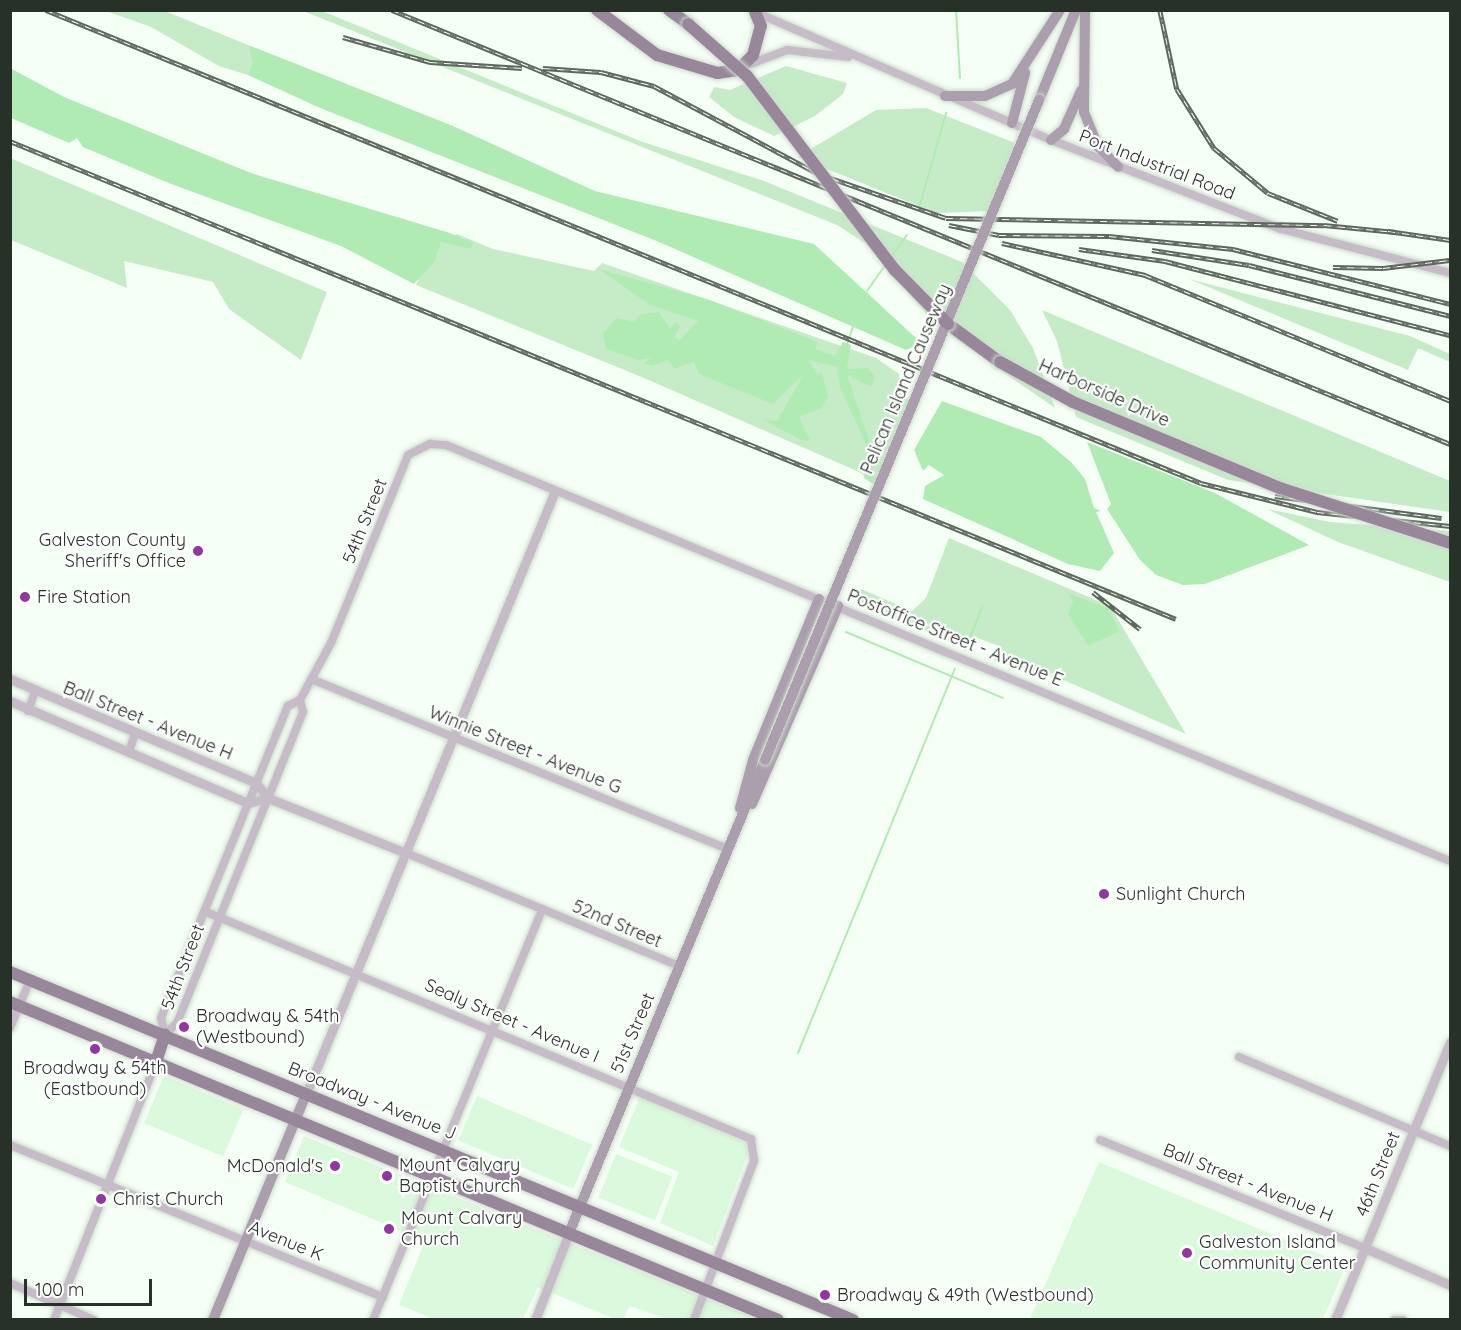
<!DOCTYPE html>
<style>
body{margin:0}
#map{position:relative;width:1461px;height:1330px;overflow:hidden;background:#f5fff5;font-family:Quicksand,sans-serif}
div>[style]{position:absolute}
.built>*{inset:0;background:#dbf9dc;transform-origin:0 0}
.green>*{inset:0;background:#c5ecc7}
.water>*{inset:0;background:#b1ebb4}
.stream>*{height:2px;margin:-1px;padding:0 1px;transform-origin:1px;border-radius:1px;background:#b1ebb4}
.roads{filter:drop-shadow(0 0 2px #d0dad0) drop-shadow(0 0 2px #d0dad0)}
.minor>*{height:8px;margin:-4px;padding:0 4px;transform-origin:4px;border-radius:4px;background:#c6bcc7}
.tertiary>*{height:9px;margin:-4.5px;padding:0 4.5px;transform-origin:4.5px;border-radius:4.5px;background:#c6bcc7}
.secondary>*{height:10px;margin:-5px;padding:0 5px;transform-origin:5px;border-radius:5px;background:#ab9ead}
.primary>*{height:12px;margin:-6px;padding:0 6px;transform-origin:6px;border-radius:6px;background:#98879a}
.rail>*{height:4.5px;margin-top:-2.25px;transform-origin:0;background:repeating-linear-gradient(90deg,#fff 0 7px,#5e675e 0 14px);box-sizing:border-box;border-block:2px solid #5e675e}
.bridges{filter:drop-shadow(0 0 2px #d0dad0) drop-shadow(0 0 2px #d0dad0)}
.secondary-bridge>*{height:10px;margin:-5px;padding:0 5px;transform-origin:5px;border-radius:5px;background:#ab9ead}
.primary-bridge>*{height:12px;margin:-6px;padding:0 6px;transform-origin:6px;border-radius:6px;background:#98879a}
.dots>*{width:16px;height:16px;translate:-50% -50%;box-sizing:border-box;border:3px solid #fff;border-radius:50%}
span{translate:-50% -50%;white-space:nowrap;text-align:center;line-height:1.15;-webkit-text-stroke:4.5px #fff;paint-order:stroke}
.street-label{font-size:18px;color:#283128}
.poi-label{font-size:18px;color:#283128}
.right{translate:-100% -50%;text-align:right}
.left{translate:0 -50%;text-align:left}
.frame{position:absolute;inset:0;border:12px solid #283128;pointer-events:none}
.scale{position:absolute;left:24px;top:1279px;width:128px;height:27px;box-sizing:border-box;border:3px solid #283128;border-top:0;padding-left:8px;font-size:18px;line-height:21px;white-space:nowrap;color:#283128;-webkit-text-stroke:4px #fff;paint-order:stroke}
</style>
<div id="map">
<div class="built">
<div style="left:164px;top:1076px;width:86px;height:51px;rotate:23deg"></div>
<div style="left:477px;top:1096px;width:125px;height:48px;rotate:23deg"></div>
<div style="clip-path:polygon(640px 1097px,751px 1145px,713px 1246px,660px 1223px,679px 1172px,619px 1147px)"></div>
<div style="clip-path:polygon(304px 1136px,757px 1319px,667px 1319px,630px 1306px,623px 1319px,615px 1319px,538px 1287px,523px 1319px,434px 1319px,399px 1305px,425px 1241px,285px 1182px)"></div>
<div style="left:616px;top:1154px;width:61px;height:47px;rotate:22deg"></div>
<div style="clip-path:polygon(1099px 1162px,1346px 1265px,1323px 1319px,1030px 1319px)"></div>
</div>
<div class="green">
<div style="clip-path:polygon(106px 11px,165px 11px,248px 45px,252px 63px,248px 75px,219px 66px,151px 27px)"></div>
<div style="clip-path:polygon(303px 11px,322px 11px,640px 141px,764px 181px,962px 262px,1010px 310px,1033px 348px,1055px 408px,936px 325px,865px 243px,837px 225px)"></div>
<div style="clip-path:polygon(786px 66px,847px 83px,843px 94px,815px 116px,774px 136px,734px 117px,709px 97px,714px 87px,730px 90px)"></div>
<div style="clip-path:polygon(926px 108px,1015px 143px,988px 211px,936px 213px,797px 157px,876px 110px)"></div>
<div style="clip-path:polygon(10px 158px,327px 292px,301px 360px,229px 309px,213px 282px,124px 261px,127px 288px,11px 240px)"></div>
<div style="clip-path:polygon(457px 234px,493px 249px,594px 271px,602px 263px,876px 358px,899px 374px,901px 393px,917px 407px,882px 488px,859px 472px,644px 378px,416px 285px,433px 247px)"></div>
<div style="clip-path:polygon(1189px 279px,1410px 336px,1450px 354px,1450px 362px,1418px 348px,1408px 370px)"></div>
<div style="clip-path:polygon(1042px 310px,1450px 481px,1450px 512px,1228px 480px,1076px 417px,1057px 341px)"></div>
<div style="clip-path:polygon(1267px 509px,1330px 522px,1450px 531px,1450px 582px,1338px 542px)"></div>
<div style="clip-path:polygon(949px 538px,1110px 606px,1186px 734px,1066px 681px,994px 661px,996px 645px,975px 637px,970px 650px,861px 603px,861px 589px,912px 611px,926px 598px)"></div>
</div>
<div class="water">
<div style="clip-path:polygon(248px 45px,453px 126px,595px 191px,814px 244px,916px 338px,915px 346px,906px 350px,659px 242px,320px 108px,248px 75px,252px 63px)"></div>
<div style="clip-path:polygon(10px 68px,64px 97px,251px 173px,450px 233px,473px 243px,471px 249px,441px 242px,435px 261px,414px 284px,341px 246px,171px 184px,83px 147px,77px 138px,69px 143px,11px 118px)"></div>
<div style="clip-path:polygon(599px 269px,707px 299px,818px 342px,815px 349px,835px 356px,843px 342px,851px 345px,847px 369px,868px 368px,875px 377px,871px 387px,847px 375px,875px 458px,870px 473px,881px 481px,878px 487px,864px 478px,869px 451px,840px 387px,837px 367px,809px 360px,817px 374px,822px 373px,828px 396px,821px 408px,799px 417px,810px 441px,801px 440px,764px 420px,777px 421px,804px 374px,773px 404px,699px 374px,694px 361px,675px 369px,668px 360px,651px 366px,644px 363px,651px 358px,638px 360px,606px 349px,603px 333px,617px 318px,634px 322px,641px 314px,659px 312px,670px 329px,676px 321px,680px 326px,674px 337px,680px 340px,698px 321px,650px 305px)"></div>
<div style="clip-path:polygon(942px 401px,1041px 437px,1071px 462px,1085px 479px,1094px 508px,1101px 511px,1096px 512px,1114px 553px,1100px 571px,1068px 564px,923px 499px,925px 486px,944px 475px,929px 465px,923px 471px,914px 450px)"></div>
<div style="clip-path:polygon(1087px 442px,1215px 493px,1309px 545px,1205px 584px,1183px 585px,1156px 575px,1140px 560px,1107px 509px,1111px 504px)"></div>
<div style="clip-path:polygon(1067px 593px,1108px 608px,1120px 631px,1088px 646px,1068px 614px,1073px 601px)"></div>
</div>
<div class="stream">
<div style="left:956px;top:10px;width:68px;rotate:86.6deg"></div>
<div style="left:919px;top:208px;width:99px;rotate:-74.1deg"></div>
<div style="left:891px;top:257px;width:27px;rotate:-54deg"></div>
<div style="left:867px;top:291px;width:33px;rotate:-55deg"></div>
<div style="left:847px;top:345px;width:22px;rotate:-72deg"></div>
<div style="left:870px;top:474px;width:14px;rotate:-78deg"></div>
<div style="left:846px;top:632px;width:170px;rotate:22.8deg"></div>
<div style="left:965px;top:650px;width:48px;rotate:-68.2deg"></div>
<div style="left:798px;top:1053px;width:415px;rotate:-67.8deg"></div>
</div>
<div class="roads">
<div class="minor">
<div style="left:755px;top:12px;width:322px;rotate:23.4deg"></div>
<div style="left:1051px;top:140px;width:247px;rotate:21.2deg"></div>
<div style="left:1281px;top:229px;width:175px;rotate:14.6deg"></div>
<div style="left:748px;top:65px;width:42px;rotate:-21deg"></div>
<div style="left:787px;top:50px;width:62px;rotate:6.4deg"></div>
<div style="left:311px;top:679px;width:450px;rotate:22.2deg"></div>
<div style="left:300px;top:700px;width:12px;rotate:76deg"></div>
<div style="left:303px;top:712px;width:93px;rotate:112.1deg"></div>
<div style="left:268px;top:798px;width:243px;rotate:112deg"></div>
<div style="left:177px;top:1023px;width:16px;rotate:137deg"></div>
<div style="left:165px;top:1034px;width:16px;rotate:-104deg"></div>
<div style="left:161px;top:1018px;width:337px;rotate:-67.9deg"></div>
<div style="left:288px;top:706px;width:13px;rotate:-27deg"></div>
<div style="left:300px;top:700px;width:65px;rotate:-61.5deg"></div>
<div style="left:331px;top:643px;width:203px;rotate:-67.7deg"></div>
<div style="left:408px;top:455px;width:25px;rotate:-27deg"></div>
<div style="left:430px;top:444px;width:16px;rotate:4deg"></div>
<div style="left:446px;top:445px;width:1087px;rotate:22.51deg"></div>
<div style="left:28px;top:711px;width:20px;rotate:-70deg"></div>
<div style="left:129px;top:752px;width:20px;rotate:-72deg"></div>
<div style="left:542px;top:909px;width:148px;rotate:22.6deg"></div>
<div style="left:204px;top:911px;width:593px;rotate:22.63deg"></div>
<div style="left:751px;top:1139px;width:22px;rotate:82deg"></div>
<div style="left:754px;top:1161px;width:170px;rotate:110.7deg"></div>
<div style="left:10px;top:1028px;width:52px;rotate:-67.4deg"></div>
<div style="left:1239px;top:1057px;width:229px;rotate:22.9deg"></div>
<div style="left:1100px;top:1140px;width:286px;rotate:22.2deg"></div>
<div style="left:10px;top:1145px;width:403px;rotate:22.2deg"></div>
<div style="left:10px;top:1283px;width:92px;rotate:23.8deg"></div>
<div style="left:54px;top:1320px;width:277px;rotate:-68.4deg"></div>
<div style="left:373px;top:1320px;width:444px;rotate:-67.6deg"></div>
<div style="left:542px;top:909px;width:147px;rotate:-157.6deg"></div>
<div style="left:1394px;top:1320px;width:9px"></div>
</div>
<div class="tertiary">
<div style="left:10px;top:679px;width:267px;rotate:22.9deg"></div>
<div style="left:256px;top:783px;width:19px;rotate:51deg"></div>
<div style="left:268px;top:798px;width:149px;rotate:21.7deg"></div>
<div style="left:10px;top:701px;width:259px;rotate:23.2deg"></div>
<div style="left:248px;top:803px;width:21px;rotate:-14deg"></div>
<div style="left:306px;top:1094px;width:652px;rotate:-67.56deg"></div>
<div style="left:1365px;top:1248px;width:93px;rotate:23.5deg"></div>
<div style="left:535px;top:1320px;width:93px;rotate:-68.7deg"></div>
<div style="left:1335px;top:1320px;width:301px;rotate:-67.5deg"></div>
</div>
<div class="secondary">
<div style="left:1085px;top:10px;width:102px;rotate:90.6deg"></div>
<div style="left:1084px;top:112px;width:37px;rotate:68deg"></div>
<div style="left:1098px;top:146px;width:29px;rotate:46deg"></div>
<div style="left:945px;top:96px;width:40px"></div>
<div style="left:985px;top:96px;width:30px;rotate:-24deg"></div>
<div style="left:1012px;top:84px;width:88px;rotate:-57deg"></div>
<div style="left:1039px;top:100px;width:97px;rotate:-67.7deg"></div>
<div style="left:1012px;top:123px;width:52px;rotate:-75.4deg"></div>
<div style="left:1051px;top:140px;width:17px;rotate:-40deg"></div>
<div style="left:1064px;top:129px;width:42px;rotate:-65.9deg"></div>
<div style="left:752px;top:804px;width:216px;rotate:-66.5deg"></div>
<div style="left:740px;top:808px;width:50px;rotate:-74.8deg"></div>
<div style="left:753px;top:760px;width:174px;rotate:-67.7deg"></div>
<div style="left:569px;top:1233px;width:512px;rotate:-67.49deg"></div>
<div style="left:213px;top:1320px;width:244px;rotate:-67.6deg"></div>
</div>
<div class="primary">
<div style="left:597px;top:10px;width:75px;rotate:36.9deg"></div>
<div style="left:657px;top:55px;width:63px;rotate:16.7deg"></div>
<div style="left:717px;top:73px;width:21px;rotate:-8deg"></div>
<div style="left:738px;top:70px;width:21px;rotate:-45deg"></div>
<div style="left:753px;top:55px;width:30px;rotate:-75deg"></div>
<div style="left:761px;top:26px;width:15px;rotate:-113deg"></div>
<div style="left:669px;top:10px;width:24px;rotate:36deg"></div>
<div style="left:948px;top:324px;width:64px;rotate:36.2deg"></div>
<div style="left:10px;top:972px;width:912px;rotate:22.43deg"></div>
<div style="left:10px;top:1002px;width:831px;rotate:22.49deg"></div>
<div style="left:156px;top:1062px;width:29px;rotate:-72deg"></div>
</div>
</div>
<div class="rail">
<div style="left:46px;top:10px;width:1248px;rotate:22.27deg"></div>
<div style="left:1201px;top:483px;width:120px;rotate:14deg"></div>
<div style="left:1317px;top:512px;width:134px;rotate:6deg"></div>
<div style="left:392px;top:10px;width:1144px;rotate:22.3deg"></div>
<div style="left:1160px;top:10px;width:81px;rotate:77.9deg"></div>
<div style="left:1177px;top:89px;width:70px;rotate:57.9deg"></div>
<div style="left:1214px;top:148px;width:70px;rotate:39.8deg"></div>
<div style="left:1268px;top:193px;width:75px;rotate:21.8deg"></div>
<div style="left:343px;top:37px;width:91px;rotate:16deg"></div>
<div style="left:430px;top:62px;width:92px;rotate:3.7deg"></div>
<div style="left:543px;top:68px;width:58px;rotate:3.9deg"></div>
<div style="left:601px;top:72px;width:55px;rotate:14.8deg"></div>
<div style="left:654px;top:86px;width:187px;rotate:28.1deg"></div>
<div style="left:819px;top:174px;width:134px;rotate:19.1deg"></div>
<div style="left:946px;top:218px;width:378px;rotate:1.1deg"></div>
<div style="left:1324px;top:225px;width:72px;rotate:5.6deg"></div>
<div style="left:10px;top:141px;width:1260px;rotate:22.29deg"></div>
<div style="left:949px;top:225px;width:51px;rotate:11.3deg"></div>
<div style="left:999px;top:235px;width:110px;rotate:0.5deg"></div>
<div style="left:1109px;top:236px;width:125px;rotate:6deg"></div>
<div style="left:1233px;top:249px;width:224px;rotate:14.2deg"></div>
<div style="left:1388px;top:231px;width:63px;rotate:8.3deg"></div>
<div style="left:1002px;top:243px;width:147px;rotate:12.6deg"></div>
<div style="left:1145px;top:275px;width:330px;rotate:22.4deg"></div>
<div style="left:1079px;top:249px;width:87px;rotate:7.9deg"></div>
<div style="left:1165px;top:261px;width:294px;rotate:14.6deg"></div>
<div style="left:1152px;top:250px;width:98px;rotate:8.8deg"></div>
<div style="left:1249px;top:265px;width:207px;rotate:14.2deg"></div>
<div style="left:1333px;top:267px;width:50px;rotate:1.1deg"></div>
<div style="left:1383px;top:268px;width:67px;rotate:-6.8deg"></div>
<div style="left:1275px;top:496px;width:168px;rotate:7.5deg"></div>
<div style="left:1093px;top:592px;width:60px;rotate:38.2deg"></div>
</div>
<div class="bridges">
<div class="secondary-bridge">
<div style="left:765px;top:760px;width:715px;rotate:-67.45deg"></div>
</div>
<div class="primary-bridge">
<div style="left:688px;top:24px;width:79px;rotate:41.4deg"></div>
<div style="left:747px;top:76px;width:244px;rotate:52.7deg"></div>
<div style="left:895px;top:270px;width:76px;rotate:45.5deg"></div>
<div style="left:1000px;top:362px;width:83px;rotate:28.7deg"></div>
<div style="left:1073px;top:402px;width:224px;rotate:22.6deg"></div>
<div style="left:1280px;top:488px;width:179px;rotate:17.9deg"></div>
</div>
</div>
<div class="dots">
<div style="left:198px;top:551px;background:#9236a1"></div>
<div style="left:25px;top:597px;background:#9236a1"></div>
<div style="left:1104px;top:894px;background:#9236a1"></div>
<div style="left:184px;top:1027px;background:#9236a1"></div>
<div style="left:95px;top:1049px;background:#9236a1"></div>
<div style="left:335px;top:1166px;background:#9236a1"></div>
<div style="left:387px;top:1176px;background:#9236a1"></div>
<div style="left:101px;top:1199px;background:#9236a1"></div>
<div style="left:389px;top:1229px;background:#9236a1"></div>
<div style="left:1187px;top:1253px;background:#9236a1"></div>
<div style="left:825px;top:1295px;background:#9236a1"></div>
</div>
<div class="street-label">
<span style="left:1157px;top:165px;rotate:21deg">Port Industrial Road</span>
<span style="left:906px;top:379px;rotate:-67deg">Pelican Island Causeway</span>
<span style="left:1104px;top:393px;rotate:24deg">Harborside Drive</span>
<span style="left:365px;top:521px;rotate:-68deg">54th Street</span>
<span style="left:955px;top:638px;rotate:22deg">Postoffice Street - Avenue E</span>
<span style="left:148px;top:721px;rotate:22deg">Ball Street - Avenue H</span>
<span style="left:525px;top:750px;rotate:22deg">Winnie Street - Avenue G</span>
<span style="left:617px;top:924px;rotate:23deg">52nd Street</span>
<span style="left:183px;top:967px;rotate:-69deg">54th Street</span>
<span style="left:512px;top:1021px;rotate:23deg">Sealy Street - Avenue I</span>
<span style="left:633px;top:1033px;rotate:-67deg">51st Street</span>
<span style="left:372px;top:1101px;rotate:22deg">Broadway - Avenue J</span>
<span style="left:1378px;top:1174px;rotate:-68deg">46th Street</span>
<span style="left:1248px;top:1183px;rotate:22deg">Ball Street - Avenue H</span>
<span style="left:286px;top:1241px;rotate:22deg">Avenue K</span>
</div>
<div class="poi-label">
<span class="right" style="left:186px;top:551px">Galveston County<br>Sheriff's Office</span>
<span class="left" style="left:37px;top:597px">Fire Station</span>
<span class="left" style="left:1116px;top:894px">Sunlight Church</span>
<span class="left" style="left:196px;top:1027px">Broadway &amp; 54th<br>(Westbound)</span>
<span style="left:95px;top:1079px">Broadway &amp; 54th<br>(Eastbound)</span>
<span class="right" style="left:323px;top:1166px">McDonald's</span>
<span class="left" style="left:399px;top:1176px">Mount Calvary<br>Baptist Church</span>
<span class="left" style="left:113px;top:1199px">Christ Church</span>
<span class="left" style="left:401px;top:1229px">Mount Calvary<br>Church</span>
<span class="left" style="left:1199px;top:1253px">Galveston Island<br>Community Center</span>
<span class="left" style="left:837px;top:1295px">Broadway &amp; 49th (Westbound)</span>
</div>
<div class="frame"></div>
<div class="scale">100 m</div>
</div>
